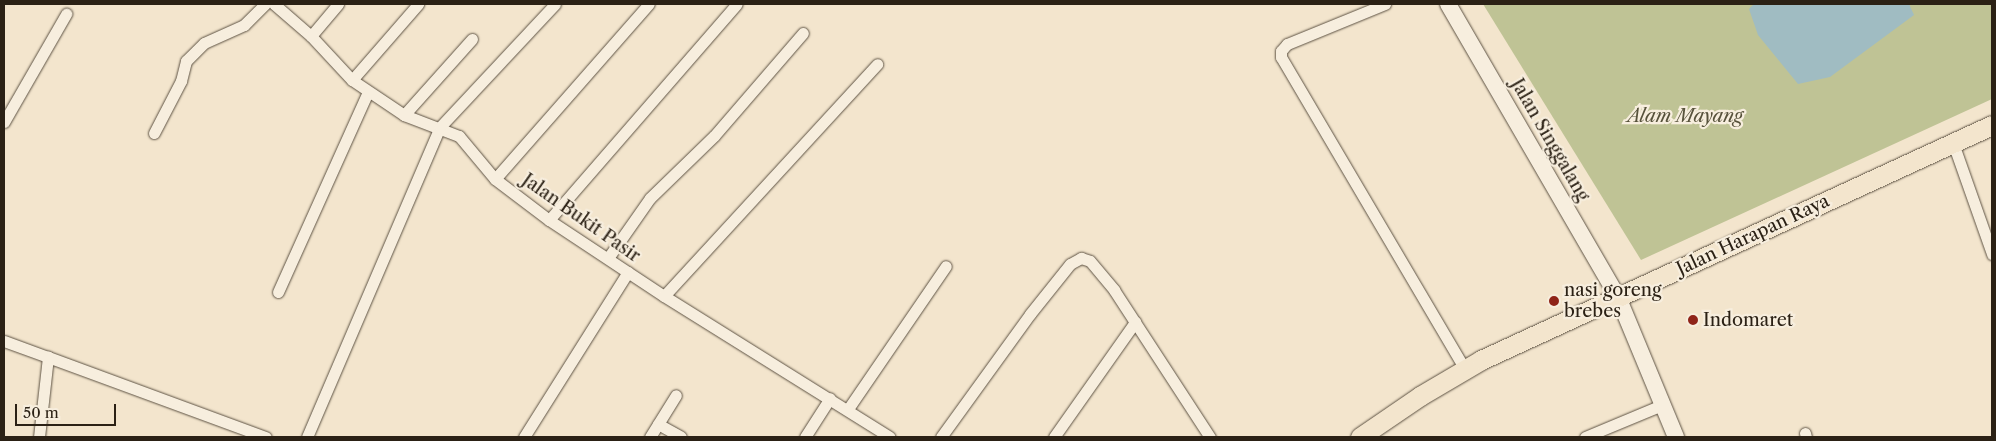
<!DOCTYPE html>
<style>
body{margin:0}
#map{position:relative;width:1996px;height:441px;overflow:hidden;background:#f3e5cd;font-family:"Libre Caslon Text",serif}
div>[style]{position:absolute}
.green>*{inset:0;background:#bfc395}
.water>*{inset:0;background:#a0bcc2}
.roads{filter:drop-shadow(0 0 1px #5d5243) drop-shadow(0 0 1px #5d5243)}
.street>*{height:11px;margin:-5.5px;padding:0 5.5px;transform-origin:5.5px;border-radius:5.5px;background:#f7eede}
.secondary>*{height:16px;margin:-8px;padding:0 8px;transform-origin:8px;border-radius:8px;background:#f7eede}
.primary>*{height:19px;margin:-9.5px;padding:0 9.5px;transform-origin:9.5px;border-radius:9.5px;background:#f3e5cd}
.dots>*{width:14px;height:14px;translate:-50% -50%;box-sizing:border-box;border:2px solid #f7eede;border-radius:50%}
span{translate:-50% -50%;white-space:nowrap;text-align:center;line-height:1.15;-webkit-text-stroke:4.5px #f7eede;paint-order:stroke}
.park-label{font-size:18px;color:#57523b;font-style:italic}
.street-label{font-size:18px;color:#2b2115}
.poi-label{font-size:18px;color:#2b2115}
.left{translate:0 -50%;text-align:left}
.frame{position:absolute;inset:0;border:5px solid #2b2115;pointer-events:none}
.scale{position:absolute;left:15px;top:404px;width:101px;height:22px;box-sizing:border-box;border:2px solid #2b2115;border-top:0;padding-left:6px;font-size:15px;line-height:18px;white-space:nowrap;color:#2b2115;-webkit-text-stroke:4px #f7eede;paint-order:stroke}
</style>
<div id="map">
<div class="green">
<div style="clip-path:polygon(1483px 4px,1992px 4px,1992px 99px,1641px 260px)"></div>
</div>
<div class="water">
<div style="clip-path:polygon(1754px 4px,1909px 4px,1914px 15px,1830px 77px,1798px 84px,1758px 35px,1749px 9px)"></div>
</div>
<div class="roads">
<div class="street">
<div style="left:274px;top:4px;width:49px;rotate:40.9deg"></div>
<div style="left:311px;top:36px;width:60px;rotate:47deg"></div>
<div style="left:352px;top:80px;width:63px;rotate:33.9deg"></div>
<div style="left:404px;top:115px;width:59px;rotate:20.9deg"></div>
<div style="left:459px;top:136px;width:56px;rotate:50.1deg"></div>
<div style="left:495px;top:179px;width:68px;rotate:37.2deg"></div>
<div style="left:549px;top:220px;width:138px;rotate:33.5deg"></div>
<div style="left:664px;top:296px;width:266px;rotate:32deg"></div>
<div style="left:1385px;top:4px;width:106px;rotate:157.8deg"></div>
<div style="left:1287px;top:44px;width:9px;rotate:131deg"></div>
<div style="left:1281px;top:51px;width:6px;rotate:90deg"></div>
<div style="left:1281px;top:57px;width:361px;rotate:59.5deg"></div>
<div style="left:311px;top:36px;width:42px;rotate:-49.8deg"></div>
<div style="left:352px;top:80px;width:101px;rotate:-49deg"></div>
<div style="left:404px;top:115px;width:102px;rotate:-48.2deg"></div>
<div style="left:4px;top:122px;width:125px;rotate:-60.1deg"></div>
<div style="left:154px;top:133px;width:59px;rotate:-62.6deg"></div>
<div style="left:181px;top:81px;width:21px;rotate:-76deg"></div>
<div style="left:186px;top:61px;width:25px;rotate:-45deg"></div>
<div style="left:204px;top:43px;width:44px;rotate:-24.2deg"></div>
<div style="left:244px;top:25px;width:30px;rotate:-45deg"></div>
<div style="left:1953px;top:143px;width:118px;rotate:70.6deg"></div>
<div style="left:495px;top:179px;width:233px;rotate:-48.7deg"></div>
<div style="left:549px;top:220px;width:286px;rotate:-49deg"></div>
<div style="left:608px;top:258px;width:73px;rotate:-55deg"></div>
<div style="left:650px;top:198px;width:89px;rotate:-44.1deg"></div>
<div style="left:714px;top:136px;width:136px;rotate:-49.2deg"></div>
<div style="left:278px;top:292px;width:219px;rotate:-65.8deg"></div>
<div style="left:664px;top:296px;width:315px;rotate:-47.4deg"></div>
<div style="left:4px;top:341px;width:47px;rotate:20deg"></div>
<div style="left:848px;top:409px;width:173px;rotate:-55.6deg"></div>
<div style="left:658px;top:424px;width:26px;rotate:29deg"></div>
<div style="left:1805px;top:433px;width:4px;rotate:76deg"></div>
<div style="left:39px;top:437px;width:81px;rotate:-83.6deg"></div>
<div style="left:48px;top:357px;width:232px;rotate:20.2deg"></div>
<div style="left:307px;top:437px;width:337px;rotate:-66.8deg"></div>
<div style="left:440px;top:127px;width:168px;rotate:-46.9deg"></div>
<div style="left:524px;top:437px;width:195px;rotate:-57.8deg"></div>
<div style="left:650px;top:437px;width:49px;rotate:-58.2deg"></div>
<div style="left:805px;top:437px;width:46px;rotate:-57.3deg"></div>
<div style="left:941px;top:437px;width:152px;rotate:-54.1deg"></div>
<div style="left:1030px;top:314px;width:64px;rotate:-51.3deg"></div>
<div style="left:1070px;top:264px;width:13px;rotate:-29deg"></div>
<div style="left:1081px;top:258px;width:9px;rotate:18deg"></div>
<div style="left:1090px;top:261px;width:38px;rotate:50deg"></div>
<div style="left:1114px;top:290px;width:176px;rotate:56.9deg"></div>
<div style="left:1054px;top:437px;width:141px;rotate:-54.8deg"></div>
<div style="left:1585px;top:437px;width:83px;rotate:-22.6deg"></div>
</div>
<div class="secondary">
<div style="left:1448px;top:4px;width:339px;rotate:59.9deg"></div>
<div style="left:1618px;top:297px;width:152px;rotate:67.5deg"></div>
</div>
<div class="primary">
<div style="left:1360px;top:437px;width:73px;rotate:-34.3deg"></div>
<div style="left:1420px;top:396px;width:71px;rotate:-30.5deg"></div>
<div style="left:1481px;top:360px;width:562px;rotate:-24.7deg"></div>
</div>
</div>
<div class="dots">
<div style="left:1554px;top:301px;background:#8f2418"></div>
<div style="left:1693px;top:320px;background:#8f2418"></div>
</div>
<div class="park-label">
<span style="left:1685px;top:116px">Alam Mayang</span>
</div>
<div class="street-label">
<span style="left:1550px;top:140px;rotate:60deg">Jalan Singgalang</span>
<span style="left:581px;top:218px;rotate:35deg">Jalan Bukit Pasir</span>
<span style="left:1753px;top:235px;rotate:-25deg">Jalan Harapan Raya</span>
</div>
<div class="poi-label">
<span class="left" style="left:1564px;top:301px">nasi goreng<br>brebes</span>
<span class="left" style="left:1703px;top:320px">Indomaret</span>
</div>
<div class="frame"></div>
<div class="scale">50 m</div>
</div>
